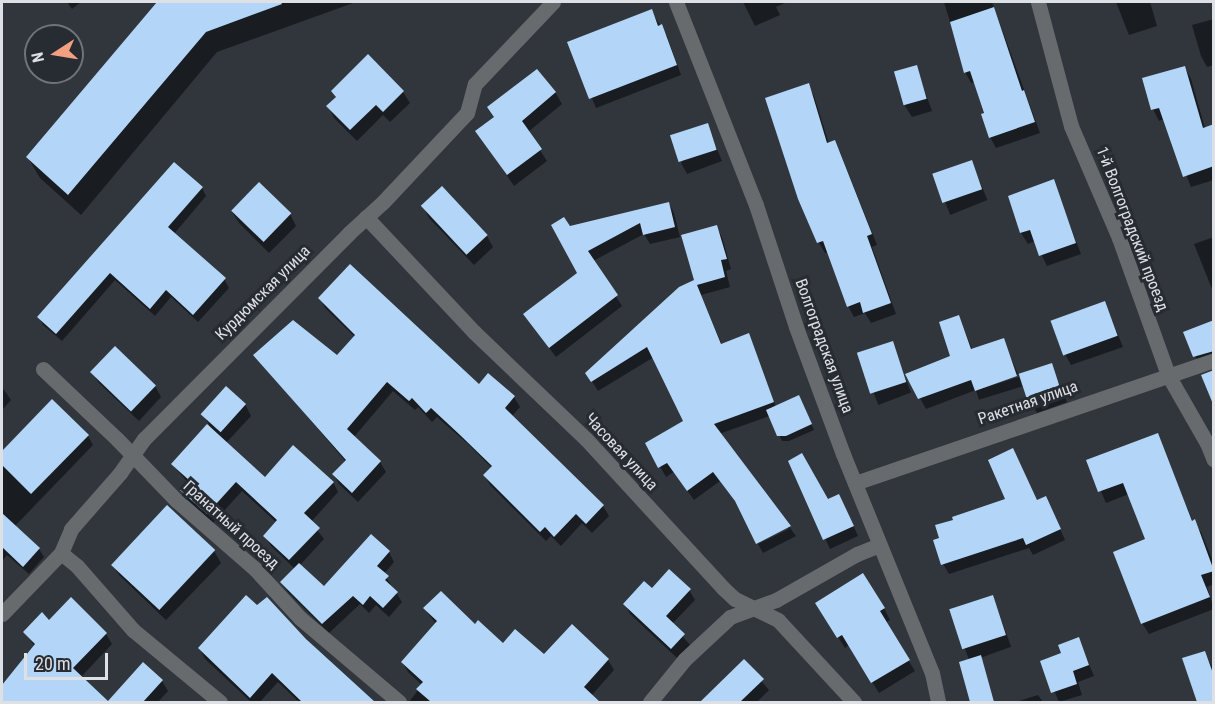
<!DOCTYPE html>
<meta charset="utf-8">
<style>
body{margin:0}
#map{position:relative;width:1215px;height:704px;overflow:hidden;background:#30363c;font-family:"Roboto Condensed",sans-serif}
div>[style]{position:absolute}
.shadow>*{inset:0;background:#0007;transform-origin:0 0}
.building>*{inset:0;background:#b3d5f8;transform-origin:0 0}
.street>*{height:15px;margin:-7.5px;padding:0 7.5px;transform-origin:7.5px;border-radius:7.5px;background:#686b6e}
span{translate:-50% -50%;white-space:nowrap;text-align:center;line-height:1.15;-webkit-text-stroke:6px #262c32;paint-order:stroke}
.street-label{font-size:16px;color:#dde0e4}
.frame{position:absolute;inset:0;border:3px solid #dde0e4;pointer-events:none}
.north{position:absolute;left:24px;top:24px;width:60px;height:60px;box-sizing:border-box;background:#262c32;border:2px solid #6f7479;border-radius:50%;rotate:258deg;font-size:16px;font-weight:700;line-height:24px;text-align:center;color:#dde0e4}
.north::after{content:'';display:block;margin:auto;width:21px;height:27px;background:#f39f82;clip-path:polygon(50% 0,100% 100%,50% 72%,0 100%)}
.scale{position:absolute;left:24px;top:653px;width:84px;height:27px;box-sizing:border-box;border:3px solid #dde0e4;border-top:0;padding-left:8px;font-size:18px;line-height:21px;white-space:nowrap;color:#dde0e4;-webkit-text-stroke:4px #262c32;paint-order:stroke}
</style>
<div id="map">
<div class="shadow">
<div style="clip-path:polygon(67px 2px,81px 2px,72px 9px)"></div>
<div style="clip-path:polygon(159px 2px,356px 2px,217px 52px,81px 215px,40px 178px,28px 158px)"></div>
<div style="clip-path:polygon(743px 2px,787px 2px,776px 7px,780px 15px,755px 26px)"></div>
<div style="clip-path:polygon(944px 2px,992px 2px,1040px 133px,996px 148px,990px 137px,975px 82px,971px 83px,965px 72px)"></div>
<div style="clip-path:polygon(1116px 2px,1150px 2px,1157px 26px,1129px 35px)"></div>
<div style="clip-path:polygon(651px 11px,667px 36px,681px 75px,596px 108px,569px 43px)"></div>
<div style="clip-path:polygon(1214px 19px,1214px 65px,1207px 67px,1201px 56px,1192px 25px)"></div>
<div style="clip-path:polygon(916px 67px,932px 111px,912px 117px,905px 106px)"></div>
<div style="clip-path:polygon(1185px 68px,1191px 79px,1205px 128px,1214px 125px,1214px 180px,1191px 187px,1164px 119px,1159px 121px,1153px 109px)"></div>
<div style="clip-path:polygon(808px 85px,814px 96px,829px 144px,834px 142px,840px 152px,877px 245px,872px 247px,896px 314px,871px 323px,865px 313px,854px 317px,848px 306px,829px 252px,825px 253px,819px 243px,799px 198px)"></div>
<div style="clip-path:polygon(403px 92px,410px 103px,390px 122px,383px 115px,357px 141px,334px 118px,328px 106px)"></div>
<div style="clip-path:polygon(555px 92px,562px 104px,528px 132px,547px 161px,514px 186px,477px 131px)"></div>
<div style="clip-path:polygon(707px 125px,722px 161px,687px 174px,681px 163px)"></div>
<div style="left:972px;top:162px;width:41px;height:40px;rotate:68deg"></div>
<div style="clip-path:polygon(1053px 181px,1081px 254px,1047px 266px,1035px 241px,1028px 244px,1021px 233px,1010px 197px)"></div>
<div style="clip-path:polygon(259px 184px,290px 214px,296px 226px,269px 253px,239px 223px,232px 212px)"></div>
<div style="clip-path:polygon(202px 188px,206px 196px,174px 234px,224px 279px,229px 288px,198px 322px,171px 297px,155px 316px,115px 280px,62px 341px,43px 325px,39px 317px)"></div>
<div style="clip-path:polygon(669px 203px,674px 213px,680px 237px,650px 244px,644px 234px,593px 261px,622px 306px,556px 357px,531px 324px,579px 273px,570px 227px)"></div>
<div style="clip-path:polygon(423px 206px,487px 236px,493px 247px,474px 265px,429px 218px)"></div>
<div style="clip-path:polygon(716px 226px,722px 237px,731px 269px,726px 271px,730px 287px,701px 295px,722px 345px,748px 335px,776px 407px,801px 402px,814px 430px,789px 441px,782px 441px,770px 416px,719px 434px,796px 536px,763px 553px,758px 544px,789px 529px,787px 526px,740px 507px,720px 481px,694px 500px,674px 472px,666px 477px,647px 443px,685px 421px,654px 357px,598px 391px,587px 373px,695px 281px)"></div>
<div style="clip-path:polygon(1214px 237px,1214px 294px,1194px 244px)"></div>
<div style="clip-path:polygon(320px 298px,479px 386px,488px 375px,514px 397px,520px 407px,512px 416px,603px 506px,609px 516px,592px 533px,582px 523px,561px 546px,551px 536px,546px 541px,490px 485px,485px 476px,492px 468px,468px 444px,437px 417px,432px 422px,418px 407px,415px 410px,393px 391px,354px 437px,380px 462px,386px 472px,358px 502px,339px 484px,334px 475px,346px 462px,255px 355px,337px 357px,355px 337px,325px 308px)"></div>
<div style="clip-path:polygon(1105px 303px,1123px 347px,1071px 365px,1065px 354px)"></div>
<div style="clip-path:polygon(959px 317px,973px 351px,1003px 340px,1018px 374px,926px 409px,907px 375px,952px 357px)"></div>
<div style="clip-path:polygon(1214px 341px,1214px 356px,1198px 361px,1195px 356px)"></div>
<div style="left:892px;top:343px;width:53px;height:35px;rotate:69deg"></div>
<div style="clip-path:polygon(1051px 364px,1067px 402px,1037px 413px,1030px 401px)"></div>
<div style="clip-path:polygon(92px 372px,155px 386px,161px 397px,139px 421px,99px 383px)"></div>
<div style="left:1019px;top:377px;width:10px;height:45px;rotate:73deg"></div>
<div style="clip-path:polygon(2px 387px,11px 400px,2px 410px)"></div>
<div style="clip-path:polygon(52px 401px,88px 436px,93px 445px,14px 527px,39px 549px,44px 557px,29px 574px,7px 555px,2px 561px,2px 454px)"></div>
<div style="clip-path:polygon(245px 404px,251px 416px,226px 443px,265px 479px,333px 482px,338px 492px,311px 522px,324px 539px,300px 565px,324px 588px,389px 552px,394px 562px,384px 574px,402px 602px,389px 617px,376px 605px,369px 613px,360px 604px,329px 633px,288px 592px,282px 583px,295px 569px,271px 546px,265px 536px,277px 523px,242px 491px,213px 523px,188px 501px,182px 491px,189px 484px,172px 464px,212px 430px,203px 414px)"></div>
<div style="clip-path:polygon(1157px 435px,1193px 522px,1201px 532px,1214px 564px,1214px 584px,1207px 587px,1214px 609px,1149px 634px,1142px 623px,1147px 540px,1129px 494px,1106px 503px,1088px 461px)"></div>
<div style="clip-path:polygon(790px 461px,827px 501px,844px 505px,858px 536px,830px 549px)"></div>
<div style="clip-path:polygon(1037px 502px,1051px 508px,1065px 540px,1033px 555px,1029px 548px,949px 574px,943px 564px,941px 539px)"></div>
<div style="clip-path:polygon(167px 507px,214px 551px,221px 563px,166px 620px,119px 575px,112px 564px)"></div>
<div style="clip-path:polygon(689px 590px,695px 600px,672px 624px,690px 645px,677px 658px,630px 614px,625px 604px)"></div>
<div style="left:993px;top:597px;width:53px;height:44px;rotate:70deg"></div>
<div style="clip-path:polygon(267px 599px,351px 684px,373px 702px,299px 702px,278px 682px,260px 702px,251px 702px,205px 659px,200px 649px)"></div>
<div style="clip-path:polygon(884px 608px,890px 620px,885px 623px,915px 671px,879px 693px,849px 645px,845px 648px,824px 615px)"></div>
<div style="clip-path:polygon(425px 609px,475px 626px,503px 645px,544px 656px,608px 660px,614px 670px,591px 696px,598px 702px,544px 702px,534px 692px,525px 702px,409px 702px,422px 685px,408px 672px,402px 662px,436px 624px)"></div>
<div style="clip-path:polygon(49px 622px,106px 634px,112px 644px,81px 677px,108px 702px,2px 702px,2px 688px,35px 647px,25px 632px)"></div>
<div style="clip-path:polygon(1078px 639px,1094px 676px,1078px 682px,1082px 695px,1059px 702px,1042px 662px,1063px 654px)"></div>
<div style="clip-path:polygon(1204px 652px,1214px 670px,1214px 702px,1199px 702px,1184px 659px)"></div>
<div style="clip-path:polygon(744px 661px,769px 690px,757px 702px,703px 702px)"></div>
<div style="clip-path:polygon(143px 664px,162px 681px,168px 691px,158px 702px,109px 702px)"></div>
<div style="clip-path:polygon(1038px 695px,1043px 702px,1016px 702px)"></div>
</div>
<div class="building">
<div style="clip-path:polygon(157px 2px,281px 2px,282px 4px,206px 32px,68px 195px,26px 157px)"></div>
<div style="clip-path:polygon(994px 7px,1022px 91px,1024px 90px,1035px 122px,989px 138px,981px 114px,984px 113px,970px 71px,964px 73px,950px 22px)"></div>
<div style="clip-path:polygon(652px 9px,658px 26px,662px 24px,677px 65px,589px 99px,567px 42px)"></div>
<div style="clip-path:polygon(368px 54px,404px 91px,383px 112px,376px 105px,350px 130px,326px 106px,336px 97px,331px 91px)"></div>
<div style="left:917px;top:65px;width:35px;height:24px;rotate:74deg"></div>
<div style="clip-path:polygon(1185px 66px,1203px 128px,1214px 124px,1214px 166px,1183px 177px,1159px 108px,1151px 110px,1142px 78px)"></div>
<div style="clip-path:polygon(537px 69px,556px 92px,522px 121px,542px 149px,507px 175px,475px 131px,494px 117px,487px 107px)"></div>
<div style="clip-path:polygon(809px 83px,827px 143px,835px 140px,872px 234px,867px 236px,891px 303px,863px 313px,860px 302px,847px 307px,823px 241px,817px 243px,798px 199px,765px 98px)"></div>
<div style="left:708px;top:123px;width:28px;height:40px;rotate:72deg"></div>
<div style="left:972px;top:160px;width:31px;height:42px;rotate:71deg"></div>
<div style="clip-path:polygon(174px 162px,203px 187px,168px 227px,226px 278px,193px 315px,166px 290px,150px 309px,110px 273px,56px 334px,37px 317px)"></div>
<div style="clip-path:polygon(1054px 179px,1076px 243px,1039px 256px,1030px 230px,1020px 233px,1008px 196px)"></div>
<div style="left:259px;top:182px;width:45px;height:40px;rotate:44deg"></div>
<div style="left:442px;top:186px;width:67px;height:29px;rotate:47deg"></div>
<div style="clip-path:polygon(669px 202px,675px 227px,643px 235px,640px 223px,588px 251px,618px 295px,549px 348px,523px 314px,577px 273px,551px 225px,564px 217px,570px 226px)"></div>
<div style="clip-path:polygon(717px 225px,727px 259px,721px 260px,725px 277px,697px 285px,721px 344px,749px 333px,774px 402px,714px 424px,791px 526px,756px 544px,735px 501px,713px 472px,687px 491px,667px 463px,658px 468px,645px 443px,683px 421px,647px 347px,591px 382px,585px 373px,679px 287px,694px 280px,681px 235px)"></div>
<div style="clip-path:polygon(350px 264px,479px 384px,488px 373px,515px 396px,505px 408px,604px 505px,586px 524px,576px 514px,554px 537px,545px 527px,540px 532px,483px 475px,492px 466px,460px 435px,431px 408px,426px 413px,412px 398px,409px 401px,387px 382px,347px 429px,381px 461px,352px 493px,332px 474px,346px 460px,253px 355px,293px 320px,337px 355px,355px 335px,318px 298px)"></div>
<div style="left:1105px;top:301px;width:37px;height:58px;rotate:70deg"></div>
<div style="clip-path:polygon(959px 315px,971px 349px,1004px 338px,1017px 376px,975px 391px,971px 380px,918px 399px,905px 374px,950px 356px,939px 322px)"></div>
<div style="clip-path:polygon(1214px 320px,1214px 351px,1193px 357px,1183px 332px)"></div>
<div style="left:893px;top:341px;width:43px;height:38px;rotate:72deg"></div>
<div style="left:115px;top:346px;width:57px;height:36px;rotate:44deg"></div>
<div style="left:1052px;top:363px;width:29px;height:35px;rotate:72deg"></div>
<div style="clip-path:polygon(1214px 370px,1214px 404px,1213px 404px,1201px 375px)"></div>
<div style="left:226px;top:386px;width:27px;height:38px;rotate:42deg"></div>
<div style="clip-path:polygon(799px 395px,812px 424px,786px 436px,777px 436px,766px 410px)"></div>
<div style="clip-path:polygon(52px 399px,89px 435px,31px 494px,2px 465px,2px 451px)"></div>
<div style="clip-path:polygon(207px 424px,265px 477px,293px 445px,334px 482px,304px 513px,320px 528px,289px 560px,263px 536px,277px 520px,236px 482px,207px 514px,180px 490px,190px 481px,171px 464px)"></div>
<div style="clip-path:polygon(1158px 433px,1192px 521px,1195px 519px,1214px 571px,1201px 575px,1210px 597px,1141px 624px,1113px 552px,1145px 539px,1123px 483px,1098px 492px,1086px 460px)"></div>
<div style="clip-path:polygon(1013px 448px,1037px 500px,1046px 496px,1061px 529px,1026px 545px,1023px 538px,941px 565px,933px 540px,939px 538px,935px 525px,953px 520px,952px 517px,1005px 499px,988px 460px)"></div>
<div style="clip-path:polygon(802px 453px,828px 499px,839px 494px,854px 526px,823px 540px,788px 461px)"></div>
<div style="left:167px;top:505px;width:66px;height:82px;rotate:43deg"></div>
<div style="clip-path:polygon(2px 513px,40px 548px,23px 567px,2px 547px)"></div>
<div style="clip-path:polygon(371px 534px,390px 551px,377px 566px,389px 576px,385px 580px,398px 592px,383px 608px,370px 596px,363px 605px,353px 596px,322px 624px,280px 582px,299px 563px,324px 586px)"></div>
<div style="clip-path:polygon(669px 569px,691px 589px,666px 616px,685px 634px,671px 649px,623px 604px,644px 581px,652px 588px)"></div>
<div style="clip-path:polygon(863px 573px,885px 608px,880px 611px,910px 660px,871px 683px,842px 635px,837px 638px,815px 603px)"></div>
<div style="clip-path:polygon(441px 591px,475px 624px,478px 620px,503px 643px,515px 629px,544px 654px,572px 624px,609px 659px,584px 687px,600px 702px,431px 702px,416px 689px,423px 682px,401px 662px,437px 621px,423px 608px)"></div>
<div style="clip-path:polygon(246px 595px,257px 605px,267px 597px,306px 639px,375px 702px,302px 702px,272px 673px,250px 698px,198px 648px)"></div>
<div style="left:993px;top:595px;width:42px;height:46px;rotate:72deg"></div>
<div style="clip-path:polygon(71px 597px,107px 633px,73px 668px,108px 701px,143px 662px,163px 680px,143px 702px,2px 702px,2px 685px,35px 644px,23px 632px,42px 612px,49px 620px)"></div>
<div style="clip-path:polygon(1079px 637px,1089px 665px,1073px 671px,1077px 684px,1051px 693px,1040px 661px,1061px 653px,1058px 645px)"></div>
<div style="clip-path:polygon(1205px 651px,1214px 676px,1214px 702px,1197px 702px,1182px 658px)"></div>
<div style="clip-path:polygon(981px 655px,994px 702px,970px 702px,959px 662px)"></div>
<div style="clip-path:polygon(744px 659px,764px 679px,740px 702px,700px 702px)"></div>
</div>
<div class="street">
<div style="left:676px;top:2px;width:218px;rotate:68.5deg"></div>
<div style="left:756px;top:205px;width:128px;rotate:71.8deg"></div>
<div style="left:796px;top:327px;width:135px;rotate:69.7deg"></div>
<div style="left:843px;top:454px;width:236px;rotate:67.9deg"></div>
<div style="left:932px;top:673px;width:30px;rotate:78deg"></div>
<div style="left:1038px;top:2px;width:128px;rotate:75.1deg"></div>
<div style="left:1071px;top:126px;width:122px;rotate:66.8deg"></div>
<div style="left:1119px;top:238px;width:145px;rotate:70.3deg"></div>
<div style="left:1168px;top:375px;width:78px;rotate:60.2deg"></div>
<div style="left:1207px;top:443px;width:18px;rotate:68deg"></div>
<div style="left:366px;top:217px;width:158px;rotate:46.8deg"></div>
<div style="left:474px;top:332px;width:155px;rotate:43.7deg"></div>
<div style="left:586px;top:439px;width:202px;rotate:47.4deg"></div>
<div style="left:723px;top:588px;width:16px;rotate:43deg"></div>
<div style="left:735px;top:599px;width:48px;rotate:26deg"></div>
<div style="left:778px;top:620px;width:112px;rotate:47.2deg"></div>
<div style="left:43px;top:369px;width:102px;rotate:43.4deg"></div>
<div style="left:117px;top:439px;width:85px;rotate:46deg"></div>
<div style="left:176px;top:500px;width:105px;rotate:41.1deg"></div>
<div style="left:255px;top:569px;width:67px;rotate:47.4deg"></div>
<div style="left:300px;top:618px;width:130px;rotate:40.3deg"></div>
<div style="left:855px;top:483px;width:379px;rotate:-18.9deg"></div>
<div style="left:61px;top:553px;width:21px;rotate:39deg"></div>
<div style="left:77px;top:566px;width:85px;rotate:48.8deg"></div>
<div style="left:133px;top:630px;width:113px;rotate:39.6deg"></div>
<div style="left:2px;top:614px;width:85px;rotate:-46deg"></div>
<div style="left:61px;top:553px;width:26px;rotate:-67deg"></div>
<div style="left:71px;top:529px;width:74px;rotate:-48.8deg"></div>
<div style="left:120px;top:473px;width:42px;rotate:-54.8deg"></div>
<div style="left:144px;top:439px;width:291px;rotate:-45.1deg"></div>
<div style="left:349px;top:233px;width:46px;rotate:-42.4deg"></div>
<div style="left:383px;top:202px;width:122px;rotate:-46.7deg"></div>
<div style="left:467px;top:113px;width:30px;rotate:-75deg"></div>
<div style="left:475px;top:84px;width:113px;rotate:-46.4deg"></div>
<div style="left:650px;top:702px;width:55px;rotate:-50.9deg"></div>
<div style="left:685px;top:659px;width:62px;rotate:-43deg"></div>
<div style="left:730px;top:617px;width:49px;rotate:-20.3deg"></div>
<div style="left:776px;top:600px;width:93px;rotate:-29.6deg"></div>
<div style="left:857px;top:554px;width:24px;rotate:-22deg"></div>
</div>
<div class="street-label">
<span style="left:1132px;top:229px;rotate:69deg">1-й Волгоградский проезд</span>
<span style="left:263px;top:293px;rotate:-45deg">Курдюмская улица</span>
<span style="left:824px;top:346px;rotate:70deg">Волгоградская улица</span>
<span style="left:1028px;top:403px;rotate:-19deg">Ракетная улица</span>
<span style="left:621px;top:452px;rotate:47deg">Часовая улица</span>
<span style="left:231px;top:525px;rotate:42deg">Гранатный проезд</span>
</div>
<div class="frame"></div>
<div class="north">N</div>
<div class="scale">20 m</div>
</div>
